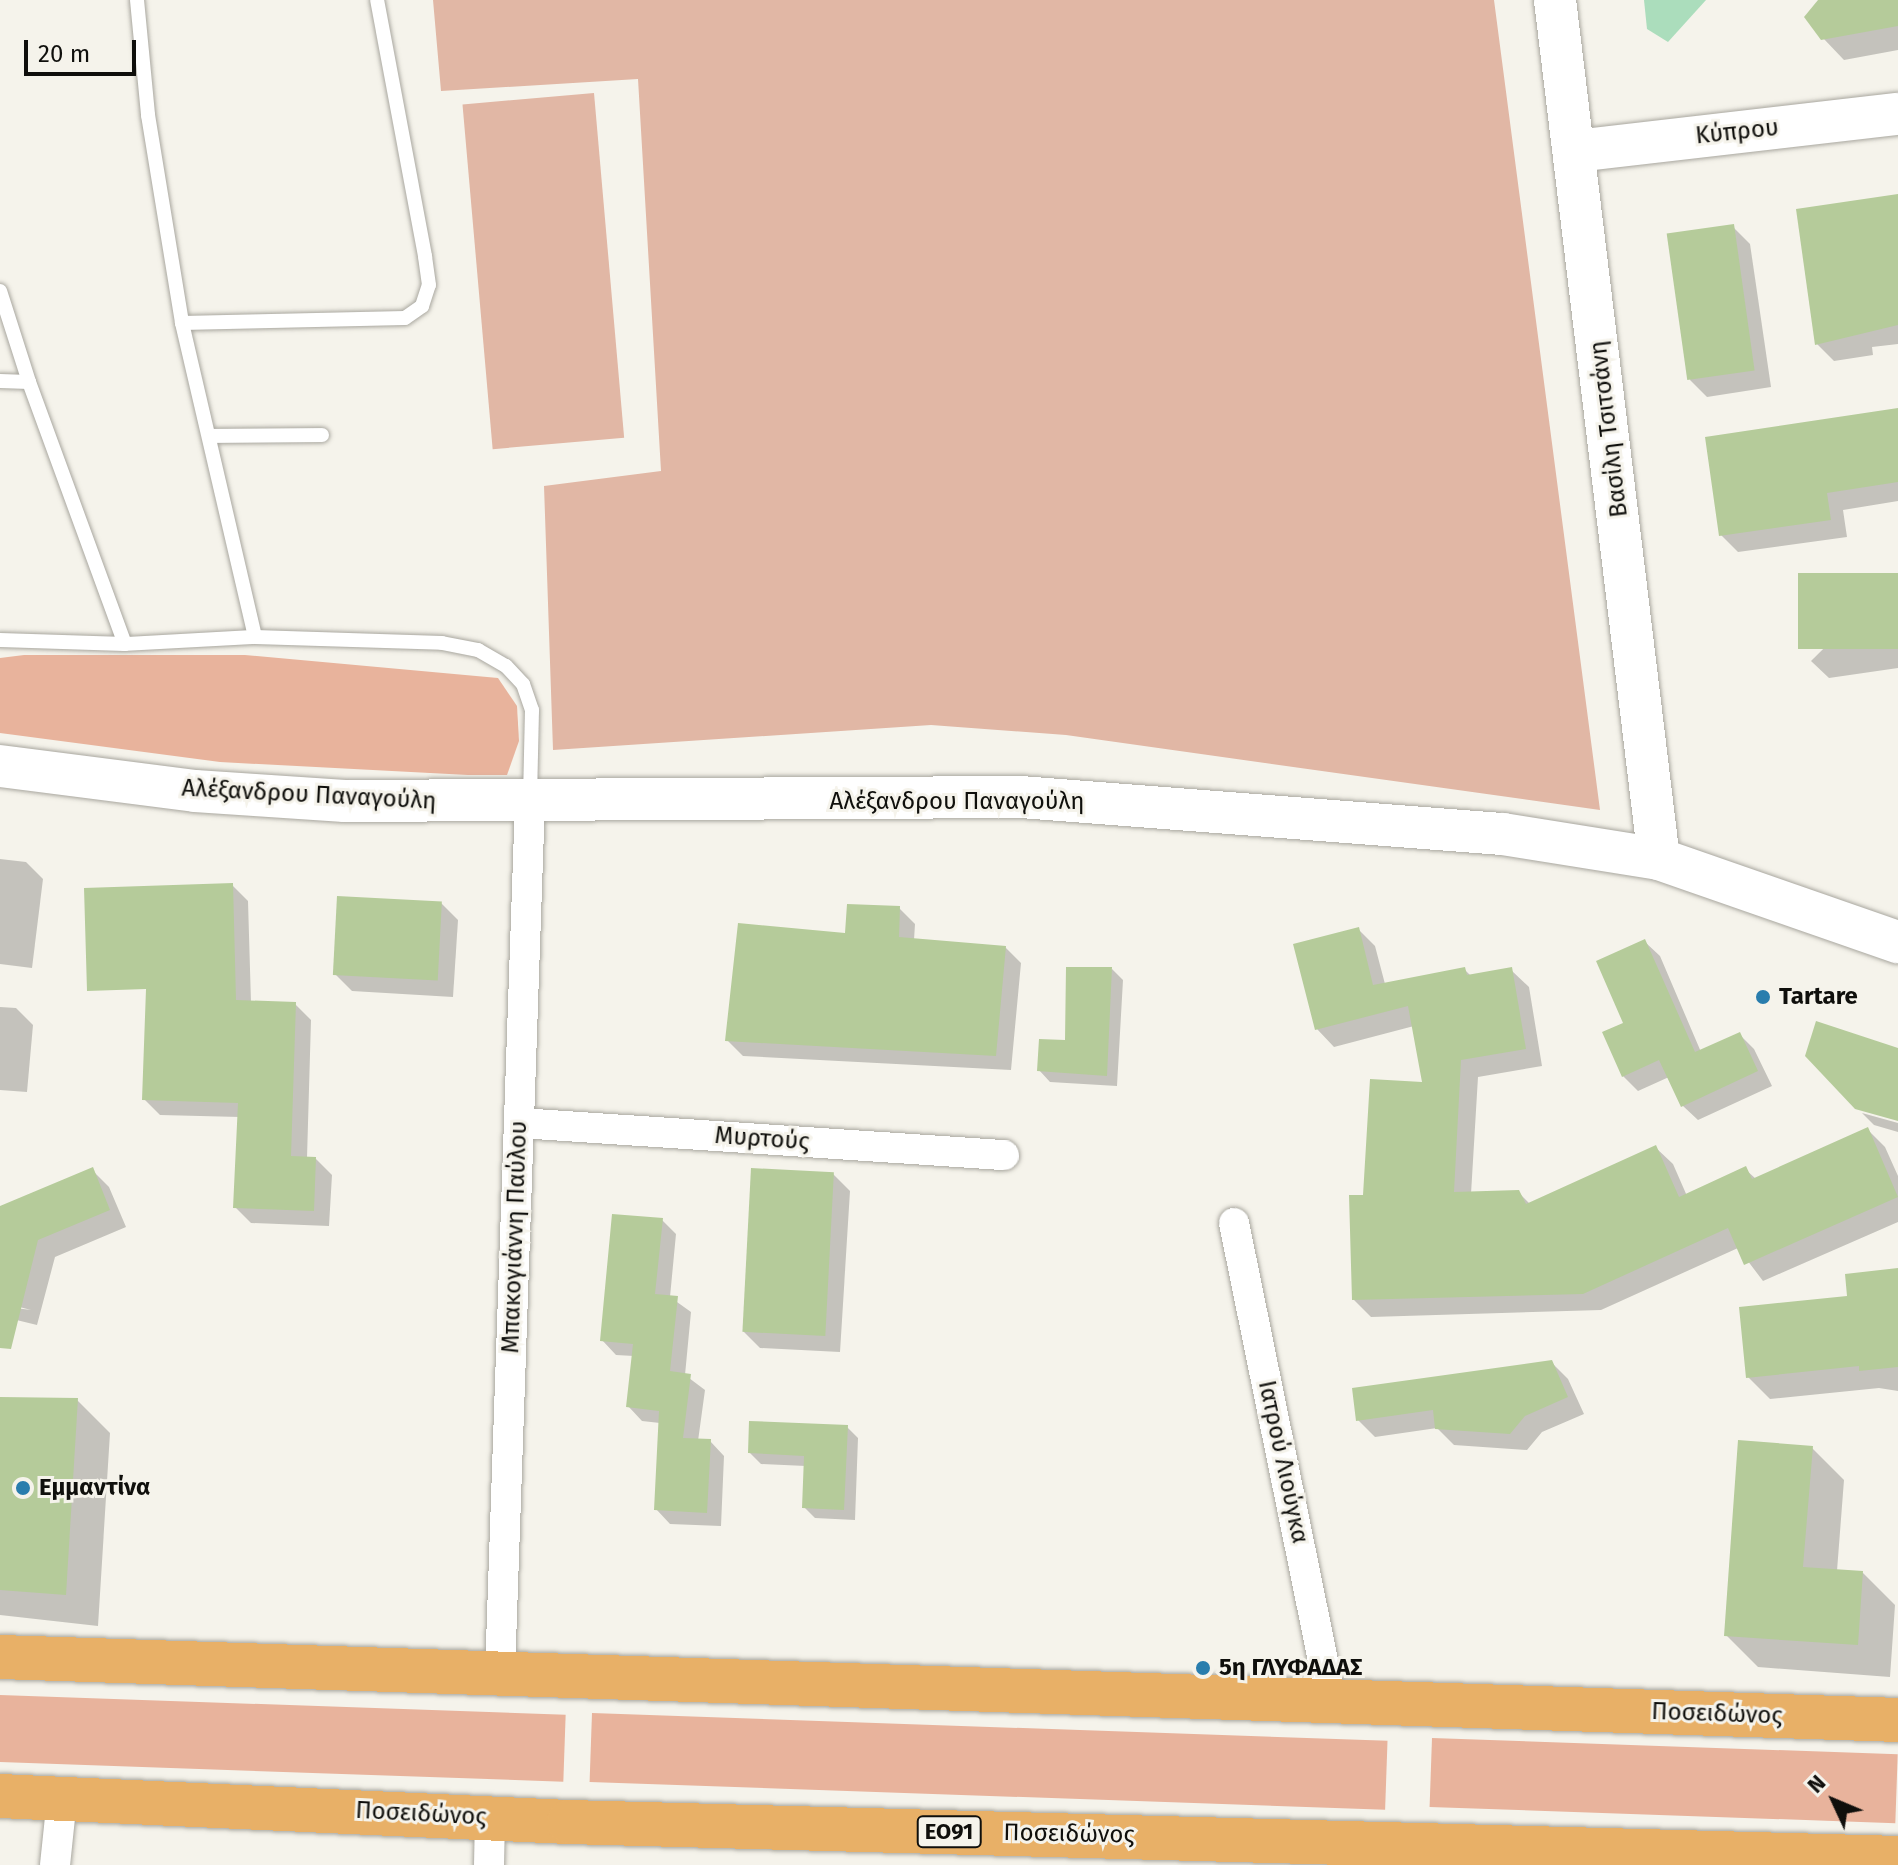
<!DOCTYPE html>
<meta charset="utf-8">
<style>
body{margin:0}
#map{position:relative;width:1898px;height:1865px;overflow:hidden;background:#f5f3eb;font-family:"Fira Sans",sans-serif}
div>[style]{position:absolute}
.green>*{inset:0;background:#e1b7a5;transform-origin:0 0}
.forest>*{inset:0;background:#e8b39c;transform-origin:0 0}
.water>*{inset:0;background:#abddbc}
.shadow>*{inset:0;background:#0003}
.building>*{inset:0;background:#b5cb9a;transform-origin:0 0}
.roads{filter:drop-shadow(0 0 2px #a9a79f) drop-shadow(0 0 2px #a9a79f)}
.lane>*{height:14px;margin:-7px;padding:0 7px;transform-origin:7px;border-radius:7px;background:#fff}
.street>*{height:30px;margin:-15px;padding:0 15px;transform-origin:15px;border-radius:15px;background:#fff}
.secondary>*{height:42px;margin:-21px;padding:0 21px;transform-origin:21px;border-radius:21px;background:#fff}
.highway>*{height:44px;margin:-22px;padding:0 22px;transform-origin:22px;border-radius:22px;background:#e8b067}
.dots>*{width:22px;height:22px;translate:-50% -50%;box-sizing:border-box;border:4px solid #f5f3eb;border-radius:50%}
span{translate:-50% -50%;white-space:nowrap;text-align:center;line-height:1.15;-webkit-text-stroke:6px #f5f3eb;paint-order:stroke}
.shield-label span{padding:2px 6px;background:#f5f3eb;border:2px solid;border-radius:6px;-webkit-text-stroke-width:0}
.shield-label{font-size:22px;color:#0f0f0c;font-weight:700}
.street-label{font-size:24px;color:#0f0f0c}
.poi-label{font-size:24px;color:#0f0f0c;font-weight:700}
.left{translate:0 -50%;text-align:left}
.north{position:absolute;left:1794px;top:1761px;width:80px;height:80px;-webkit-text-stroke:6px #f5f3eb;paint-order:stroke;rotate:314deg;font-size:22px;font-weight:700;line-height:32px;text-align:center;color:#0f0f0c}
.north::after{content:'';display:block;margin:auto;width:28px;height:36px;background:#0f0f0c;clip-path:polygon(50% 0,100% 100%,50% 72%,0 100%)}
.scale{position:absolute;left:24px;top:40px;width:112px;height:36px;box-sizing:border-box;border:4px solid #0f0f0c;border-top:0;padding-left:10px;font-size:24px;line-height:28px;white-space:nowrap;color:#0f0f0c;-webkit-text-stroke:6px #f5f3eb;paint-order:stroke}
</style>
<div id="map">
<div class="green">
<div style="clip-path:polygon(433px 0,1494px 0,1600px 810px,1066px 735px,931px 725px,553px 750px,544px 486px,661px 471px,638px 79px,441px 91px)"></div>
<div style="left:594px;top:93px;width:346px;height:132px;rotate:85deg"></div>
</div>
<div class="forest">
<div style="clip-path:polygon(24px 655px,245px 655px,498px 678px,517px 706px,519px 741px,507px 775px,468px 775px,220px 762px,0 733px,0 658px)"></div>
<div style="left:0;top:1695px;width:566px;height:67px;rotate:2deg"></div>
<div style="left:592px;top:1713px;width:796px;height:69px;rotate:2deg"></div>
<div style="left:1432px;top:1738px;width:466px;height:69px;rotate:2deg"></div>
</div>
<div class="water">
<div style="clip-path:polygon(1644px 0,1706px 0,1668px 42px,1647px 29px)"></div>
</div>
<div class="shadow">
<div style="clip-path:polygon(1820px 0,1898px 0,1898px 50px,1844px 60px,1823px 38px)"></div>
<div style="clip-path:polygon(1898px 196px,1898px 344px,1872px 347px,1873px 355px,1834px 361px,1817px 344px)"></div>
<div style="clip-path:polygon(1733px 227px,1750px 244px,1771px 387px,1707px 397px,1690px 380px)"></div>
<div style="clip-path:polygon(1898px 411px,1898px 501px,1843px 510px,1847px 537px,1738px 552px,1721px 535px)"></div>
<div style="clip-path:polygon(1898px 575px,1898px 668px,1829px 678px,1811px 661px)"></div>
<div style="clip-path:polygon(0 859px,26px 862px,43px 879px,32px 968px,0 964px)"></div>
<div style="clip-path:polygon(232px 885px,248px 901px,251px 1003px,295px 1004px,311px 1020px,307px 1158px,316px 1159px,332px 1175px,329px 1226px,251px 1223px,235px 1207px,240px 1117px,160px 1115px,144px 1099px)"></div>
<div style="clip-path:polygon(441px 903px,458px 920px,453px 997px,352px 991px,335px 974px)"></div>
<div style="clip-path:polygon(899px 908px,915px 924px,914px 940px,1005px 947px,1021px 963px,1011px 1070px,743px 1056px,728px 1041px,847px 935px)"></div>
<div style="clip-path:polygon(1358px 929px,1375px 946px,1385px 984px,1465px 970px,1471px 976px,1511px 970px,1529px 987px,1542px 1066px,1478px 1077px,1471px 1194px,1518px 1192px,1530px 1204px,1655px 1147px,1673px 1164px,1687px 1196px,1745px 1169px,1756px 1179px,1868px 1130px,1885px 1147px,1898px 1176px,1898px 1222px,1763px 1281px,1738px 1248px,1601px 1310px,1371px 1317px,1354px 1300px,1424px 1084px,1414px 1026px,1334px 1047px,1317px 1029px)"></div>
<div style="clip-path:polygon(1645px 942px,1660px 956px,1701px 1052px,1739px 1034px,1754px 1049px,1772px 1086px,1698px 1120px,1683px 1106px,1669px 1077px,1638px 1091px,1623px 1076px)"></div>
<div style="clip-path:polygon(1112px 969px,1123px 980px,1117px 1086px,1050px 1082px,1039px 1070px,1067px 1043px)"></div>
<div style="clip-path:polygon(0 1007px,16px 1008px,33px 1025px,27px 1092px,0 1090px)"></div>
<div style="clip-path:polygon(1862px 1113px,1898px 1123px,1898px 1132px,1874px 1125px)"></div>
<div style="clip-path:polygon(92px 1170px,109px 1187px,126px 1227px,55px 1257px,37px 1325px,0 1316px,0 1306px,31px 1310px,0 1302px,0 1207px)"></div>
<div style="clip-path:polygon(833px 1174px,850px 1191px,840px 1352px,760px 1348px,743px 1331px)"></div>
<div style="clip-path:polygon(662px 1220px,676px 1234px,670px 1297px,691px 1312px,685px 1375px,705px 1390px,698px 1441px,710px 1441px,724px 1456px,721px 1526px,670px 1524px,656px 1509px,660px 1423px,642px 1421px,628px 1406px,634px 1356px,616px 1355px,602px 1340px)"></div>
<div style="clip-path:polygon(1898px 1270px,1898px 1391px,1879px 1388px,1770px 1399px,1748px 1377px,1850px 1297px)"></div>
<div style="clip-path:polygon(1551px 1362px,1568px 1379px,1584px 1414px,1542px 1432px,1527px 1450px,1454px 1445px,1437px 1428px,1375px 1437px,1358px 1420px)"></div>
<div style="clip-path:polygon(0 1399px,77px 1400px,110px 1433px,98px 1626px,0 1615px)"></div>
<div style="clip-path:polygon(847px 1427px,858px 1438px,855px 1520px,815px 1518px,804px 1507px,806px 1466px,761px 1464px,750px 1453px)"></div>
<div style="clip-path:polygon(1812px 1448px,1844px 1480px,1837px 1571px,1863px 1573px,1895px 1605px,1890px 1677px,1758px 1667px,1726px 1635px)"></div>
</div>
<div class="building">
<div style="clip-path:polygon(1818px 0,1898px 0,1898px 26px,1821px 40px,1804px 17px)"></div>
<div style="clip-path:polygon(1898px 194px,1898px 325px,1815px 345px,1796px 209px)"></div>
<div style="left:1734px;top:224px;width:148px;height:68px;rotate:82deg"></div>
<div style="clip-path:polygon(1898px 408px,1898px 482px,1827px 493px,1831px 520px,1719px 536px,1705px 437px)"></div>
<div style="left:1898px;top:573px;width:76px;height:100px;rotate:90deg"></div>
<div style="clip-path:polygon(233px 883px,236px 1000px,296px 1002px,291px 1156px,316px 1157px,314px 1211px,233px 1208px,238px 1103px,142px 1100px,146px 989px,87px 991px,84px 888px)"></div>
<div style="left:337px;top:896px;width:105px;height:79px;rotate:3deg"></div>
<div style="clip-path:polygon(847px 904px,900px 906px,899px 937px,1006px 946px,996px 1056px,725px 1041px,738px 923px,845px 933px)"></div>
<div style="clip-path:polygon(1359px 927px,1373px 985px,1465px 967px,1467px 975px,1512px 967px,1526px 1049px,1461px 1060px,1454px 1192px,1519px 1190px,1526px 1204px,1656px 1145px,1679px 1197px,1746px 1166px,1752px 1179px,1868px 1127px,1898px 1197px,1744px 1265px,1728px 1228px,1583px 1294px,1352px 1300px,1349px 1195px,1363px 1195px,1370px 1079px,1422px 1082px,1408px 1006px,1315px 1030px,1293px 944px)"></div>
<div style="clip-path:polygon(1645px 939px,1695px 1052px,1740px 1032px,1758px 1071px,1681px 1107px,1659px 1060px,1622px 1077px,1602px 1032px,1623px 1023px,1596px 961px)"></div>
<div style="clip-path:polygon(1066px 967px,1112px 967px,1107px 1076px,1037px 1071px,1039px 1039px,1065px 1040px)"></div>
<div style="clip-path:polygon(1816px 1021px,1898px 1048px,1898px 1121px,1855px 1109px,1805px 1056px)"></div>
<div style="clip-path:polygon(93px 1167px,110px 1210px,38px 1240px,11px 1349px,0 1348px,0 1206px)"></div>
<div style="left:751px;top:1168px;width:83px;height:164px;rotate:3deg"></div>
<div style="clip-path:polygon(612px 1214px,663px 1218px,655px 1294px,678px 1296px,670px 1371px,691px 1374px,683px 1438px,711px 1439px,707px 1513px,654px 1510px,659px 1411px,626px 1407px,633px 1344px,600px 1341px)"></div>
<div style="clip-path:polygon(1898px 1268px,1898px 1367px,1859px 1371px,1859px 1366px,1746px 1378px,1739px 1307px,1847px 1296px,1845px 1274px)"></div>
<div style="clip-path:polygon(1552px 1360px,1568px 1397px,1525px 1416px,1510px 1434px,1435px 1429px,1433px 1410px,1356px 1421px,1352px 1388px)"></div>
<div style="clip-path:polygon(0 1397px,78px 1398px,66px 1595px,0 1590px)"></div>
<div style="clip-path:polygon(749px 1421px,848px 1425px,844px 1510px,802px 1508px,804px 1456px,748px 1453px)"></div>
<div style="clip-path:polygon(1738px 1440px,1813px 1446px,1803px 1567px,1863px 1571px,1858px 1645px,1724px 1636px)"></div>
</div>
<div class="roads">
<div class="lane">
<div style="left:137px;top:0;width:116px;rotate:84.5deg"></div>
<div style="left:148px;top:115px;width:211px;rotate:80.7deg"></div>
<div style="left:182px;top:323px;width:322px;rotate:76.9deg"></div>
<div style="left:255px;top:637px;width:187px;rotate:1.8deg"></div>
<div style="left:442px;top:643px;width:37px;rotate:11deg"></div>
<div style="left:478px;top:650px;width:32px;rotate:30deg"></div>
<div style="left:506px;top:666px;width:25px;rotate:47deg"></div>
<div style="left:523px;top:684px;width:28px;rotate:71deg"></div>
<div style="left:532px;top:710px;width:87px;rotate:91.3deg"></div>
<div style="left:0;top:291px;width:96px;rotate:72.3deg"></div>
<div style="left:29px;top:382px;width:29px;rotate:-178deg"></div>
<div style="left:182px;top:323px;width:223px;rotate:-1.3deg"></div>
<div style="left:405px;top:318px;width:21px;rotate:-35deg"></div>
<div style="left:422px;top:306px;width:22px;rotate:-72deg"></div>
<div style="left:429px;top:285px;width:29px;rotate:-98deg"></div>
<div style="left:425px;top:256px;width:260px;rotate:-100.6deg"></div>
<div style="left:29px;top:382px;width:279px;rotate:69.9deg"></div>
<div style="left:211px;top:436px;width:111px;rotate:-0.5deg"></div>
<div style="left:0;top:640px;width:125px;rotate:1.8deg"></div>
<div style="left:125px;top:644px;width:130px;rotate:-3.1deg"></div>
</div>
<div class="street">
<div style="left:520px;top:1123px;width:485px;rotate:3.8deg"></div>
<div style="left:1234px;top:1223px;width:488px;rotate:78.5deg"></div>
<div style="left:500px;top:1673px;width:873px;rotate:-88.03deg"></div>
<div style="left:55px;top:1865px;width:67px;rotate:-84deg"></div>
<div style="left:489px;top:1865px;width:48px;rotate:-88.8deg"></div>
</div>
<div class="secondary">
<div style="left:1555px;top:0;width:865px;rotate:83.1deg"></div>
<div style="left:1576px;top:151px;width:324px;rotate:-6.6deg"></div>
<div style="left:0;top:766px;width:197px;rotate:7.3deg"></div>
<div style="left:195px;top:791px;width:150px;rotate:3.8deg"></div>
<div style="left:345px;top:801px;width:676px;rotate:-0.34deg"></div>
<div style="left:1021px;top:797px;width:483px;rotate:4.4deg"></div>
<div style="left:1503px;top:834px;width:158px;rotate:9.1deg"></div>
<div style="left:1659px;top:859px;width:253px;rotate:19.2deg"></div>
</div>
<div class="highway">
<div style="left:0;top:1657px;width:1899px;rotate:1.9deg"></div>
<div style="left:0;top:1796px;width:570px;rotate:2.62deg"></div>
<div style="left:569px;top:1822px;width:1329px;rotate:1.55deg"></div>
</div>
</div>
<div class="dots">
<div style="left:1763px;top:997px;background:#297dad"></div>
<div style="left:23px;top:1488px;background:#297dad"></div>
<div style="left:1203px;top:1668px;background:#297dad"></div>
</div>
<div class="shield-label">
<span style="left:949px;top:1832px">ΕΟ91</span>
</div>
<div class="street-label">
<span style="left:1737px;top:132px;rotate:-6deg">Κύπρου</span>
<span style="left:1609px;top:429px;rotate:-97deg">Βασίλη Τσιτσάνη</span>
<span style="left:309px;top:795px;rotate:3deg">Αλέξανδρου Παναγούλη</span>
<span style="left:957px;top:802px">Αλέξανδρου Παναγούλη</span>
<span style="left:762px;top:1139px;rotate:4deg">Μυρτούς</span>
<span style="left:515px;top:1237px;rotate:-88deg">Μπακογιάννη Παύλου</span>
<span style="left:1283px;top:1462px;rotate:78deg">Ιατρού Λιούγκα</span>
<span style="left:1717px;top:1714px;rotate:2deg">Ποσειδώνος</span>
<span style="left:421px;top:1814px;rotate:3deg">Ποσειδώνος</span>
<span style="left:1069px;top:1834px;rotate:1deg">Ποσειδώνος</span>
</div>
<div class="poi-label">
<span class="left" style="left:1779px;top:997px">Tartare</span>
<span class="left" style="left:39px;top:1488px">Εμμαντίνα</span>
<span class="left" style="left:1219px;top:1668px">5η ΓΛΥΦΑΔΑΣ</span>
</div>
<div class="north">N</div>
<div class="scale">20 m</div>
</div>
